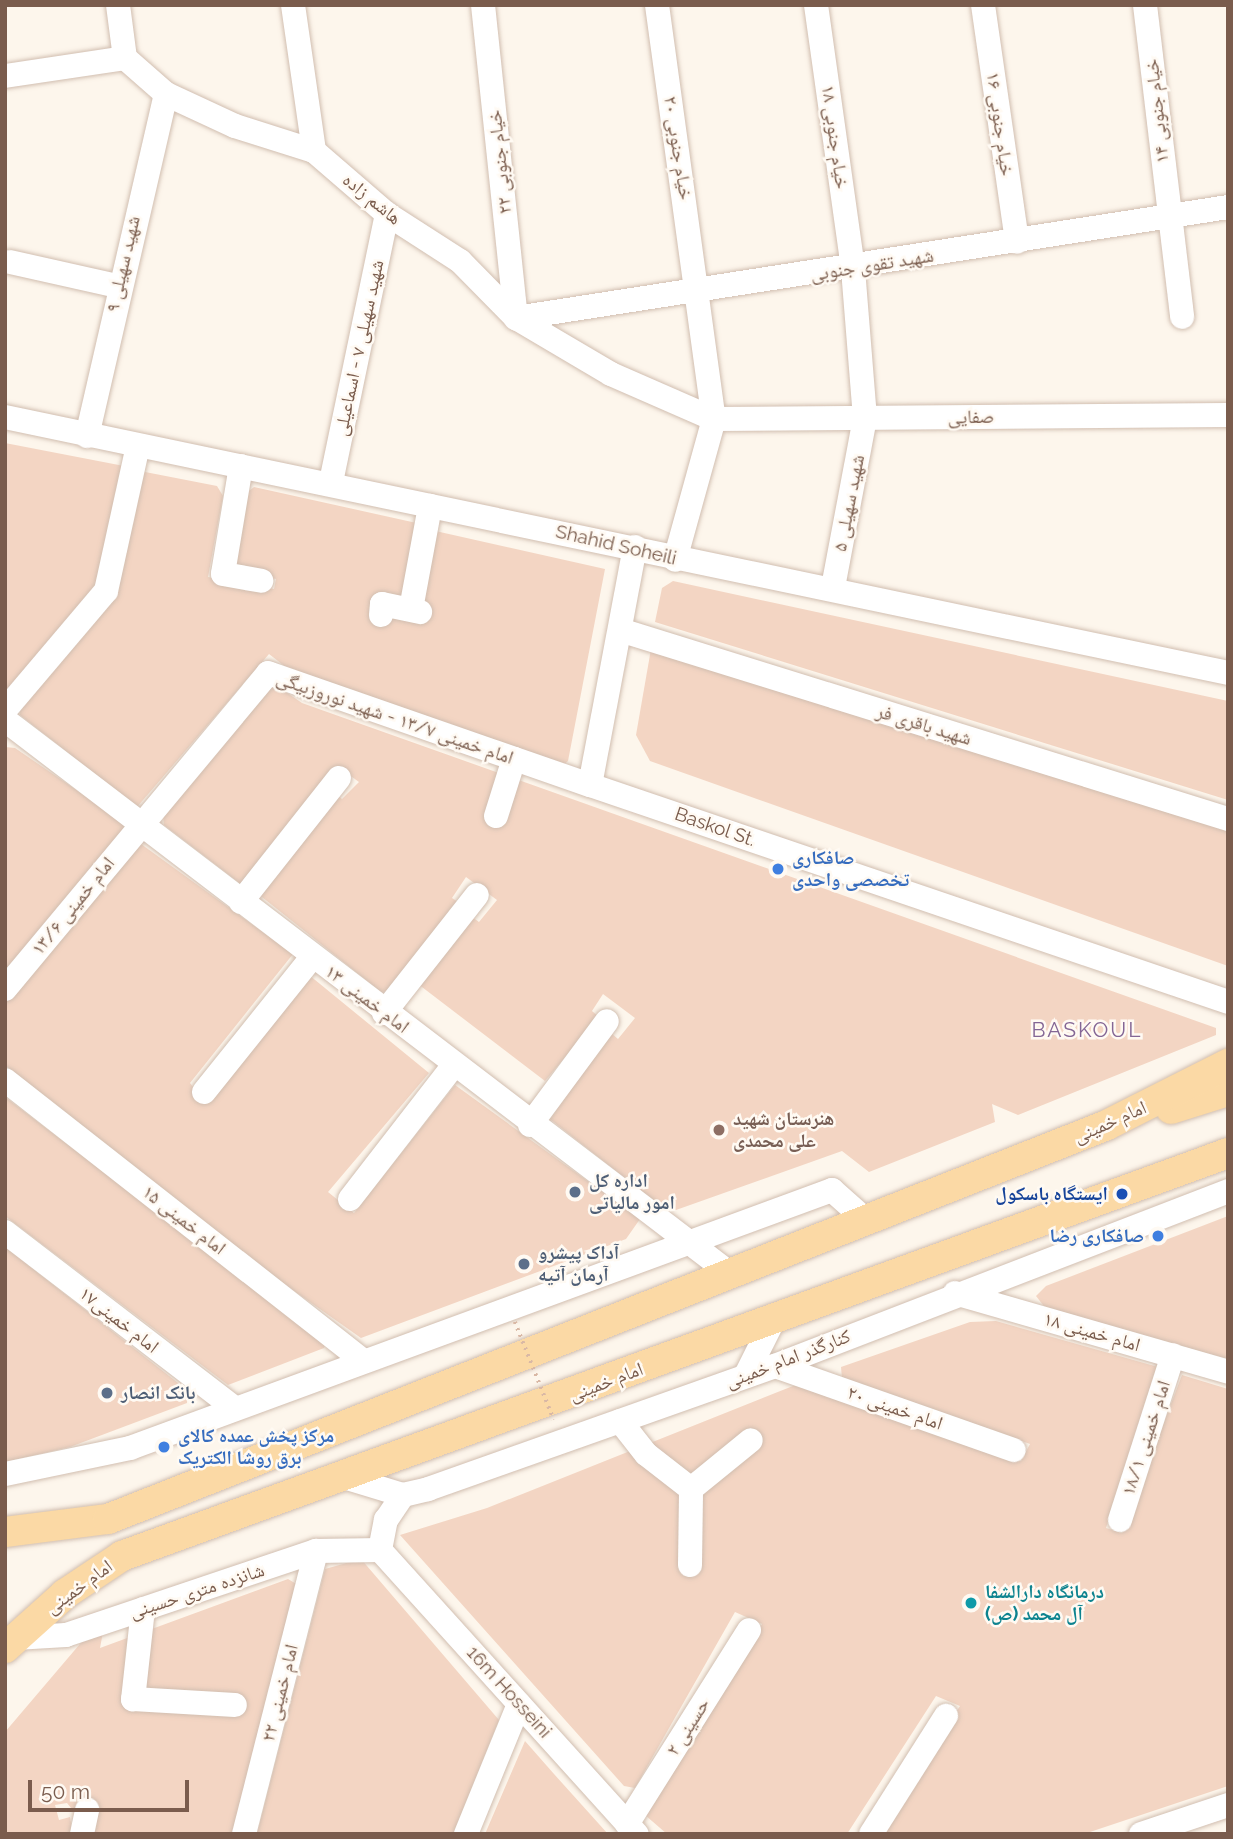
<!DOCTYPE html>
<meta charset="utf-8">
<style>
body{margin:0}
#map{position:relative;width:1233px;height:1839px;overflow:hidden;background:#fdf6ec;font-family:Raleway,"Noto Naskh Arabic",sans-serif}
div>[style]{position:absolute}
.building>*{inset:0;background:#f3d5c3}
.roads{filter:drop-shadow(0 0 2px #d1beb0) drop-shadow(0 0 2px #d1beb0)}
.minor>*{height:24px;margin:-12px;padding:0 12px;transform-origin:12px;border-radius:12px;background:#fff}
.major>*{height:30px;margin:-15px;padding:0 15px;transform-origin:15px;border-radius:15px;background:#fbd9a5}
.path-bridge>*{height:3.5px;margin-top:-1.75px;transform-origin:0;background:repeating-linear-gradient(90deg,#d9b8a5 0 2px,transparent 0 7px)}
.dots>*{width:19px;height:19px;translate:-50% -50%;box-sizing:border-box;border:4px solid #fffaf3;border-radius:50%}
span{translate:-50% -50%;white-space:nowrap;text-align:center;line-height:1.15;-webkit-text-stroke:5px #fffaf3;paint-order:stroke}
.street-label{font-size:19px;color:#7a5c4d}
.shop-label{font-size:19px;color:#366cbe;font-weight:700}
.left{translate:0 -50%;text-align:left}
.right{translate:-100% -50%;text-align:right}
.education-label{font-size:19px;color:#785e54;font-weight:700}
.service-label{font-size:19px;color:#4e5e75;font-weight:700}
.transit-label{font-size:19px;color:#164399;font-weight:700}
.culture-label{font-size:19px;color:#0d838f;font-weight:700}
.neighbourhood-label{font-size:21px;color:#846695;letter-spacing:2px}
.frame{position:absolute;inset:0;border:7px solid #7a5c4d;pointer-events:none}
.scale{position:absolute;left:28px;top:1780px;width:161px;height:32px;box-sizing:border-box;border:4px solid #7a5c4d;border-top:0;padding-left:9px;font-size:21px;line-height:24px;white-space:nowrap;color:#7a5c4d;-webkit-text-stroke:5px #fffaf3;paint-order:stroke}
</style>
<div id="map">
<div class="building">
<div style="clip-path:polygon(5px 443px,124px 466px,98px 584px,5px 696px)"></div>
<div style="clip-path:polygon(140px 471px,217px 486px,223px 496px,208px 577px,274px 589px,276px 579px,229px 570px,244px 495px,254px 487px,421px 524px,417px 604px,431px 530px,605px 569px,568px 761px,562px 766px,300px 678px,269px 654px,137px 807px,20px 715px,20px 703px,119px 589px)"></div>
<div style="clip-path:polygon(673px 581px,1228px 701px,1228px 800px,655px 622px,662px 588px)"></div>
<div style="clip-path:polygon(651px 649px,1228px 829px,1228px 966px,650px 761px,636px 735px)"></div>
<div style="clip-path:polygon(273px 683px,302px 703px,1216px 1028px,1216px 1035px,1018px 1115px,992px 1104px,995px 1122px,869px 1172px,842px 1151px,676px 1210px,663px 1208px,550px 1119px,611px 1033px,618px 1039px,635px 1018px,603px 994px,592px 1011px,599px 1017px,545px 1081px,418px 984px,472px 917px,479px 922px,497px 900px,466px 877px,452px 898px,458px 902px,389px 991px,381px 992px,257px 893px,335px 793px,342px 799px,359px 782px,341px 769px,242px 885px,164px 825px,163px 815px)"></div>
<div style="clip-path:polygon(5px 747px,15px 748px,123px 822px,124px 834px,5px 976px)"></div>
<div style="clip-path:polygon(141px 844px,293px 954px,190px 1083px,206px 1104px,309px 975px,429px 1073px,328px 1192px,354px 1213px,455px 1085px,640px 1219px,626px 1239px,361px 1338px,256px 1264px,5px 1065px,5px 1003px)"></div>
<div style="clip-path:polygon(5px 1097px,326px 1341px,324px 1348px,228px 1385px,5px 1216px)"></div>
<div style="clip-path:polygon(1228px 1216px,1228px 1359px,1047px 1310px,1036px 1296px,1046px 1286px)"></div>
<div style="clip-path:polygon(5px 1247px,187px 1390px,187px 1403px,70px 1447px,5px 1462px)"></div>
<div style="clip-path:polygon(996px 1321px,1158px 1367px,1106px 1528px,1122px 1533px,1182px 1375px,1228px 1389px,1228px 1786px,1084px 1834px,879px 1834px,960px 1706px,936px 1696px,847px 1834px,667px 1834px,645px 1815px,762px 1624px,735px 1612px,635px 1788px,624px 1786px,400px 1535px,487px 1508px,798px 1384px,1021px 1461px,1030px 1444px,842px 1378px,841px 1367px,970px 1322px)"></div>
<div style="clip-path:polygon(361px 1559px,499px 1720px,453px 1834px,257px 1834px,325px 1569px)"></div>
<div style="clip-path:polygon(288px 1579px,298px 1585px,239px 1834px,92px 1834px,67px 1803px,55px 1805px,59px 1820px,70px 1817px,73px 1834px,5px 1834px,5px 1732px,85px 1638px,103px 1632px,100px 1648px)"></div>
<div style="clip-path:polygon(525px 1741px,554px 1774px,608px 1834px,485px 1834px)"></div>
</div>
<div class="roads">
<div class="minor">
<div style="left:118px;top:5px;width:53px;rotate:82.5deg"></div>
<div style="left:293px;top:5px;width:148px;rotate:81.8deg"></div>
<div style="left:483px;top:5px;width:315px;rotate:84deg"></div>
<div style="left:516px;top:318px;width:721px;rotate:-8.86deg"></div>
<div style="left:657px;top:5px;width:418px;rotate:82.2deg"></div>
<div style="left:714px;top:419px;width:146px;rotate:105.5deg"></div>
<div style="left:816px;top:5px;width:267px;rotate:82deg"></div>
<div style="left:853px;top:269px;width:149px;rotate:85.4deg"></div>
<div style="left:865px;top:418px;width:172px;rotate:100.7deg"></div>
<div style="left:983px;top:5px;width:239px;rotate:81.8deg"></div>
<div style="left:1145px;top:5px;width:314px;rotate:83.2deg"></div>
<div style="left:5px;top:76px;width:121px;rotate:-8.5deg"></div>
<div style="left:125px;top:58px;width:55px;rotate:41.3deg"></div>
<div style="left:166px;top:94px;width:76px;rotate:24.9deg"></div>
<div style="left:235px;top:126px;width:83px;rotate:17.6deg"></div>
<div style="left:314px;top:151px;width:96px;rotate:40.8deg"></div>
<div style="left:387px;top:214px;width:87px;rotate:32.8deg"></div>
<div style="left:460px;top:261px;width:80px;rotate:45.5deg"></div>
<div style="left:516px;top:318px;width:110px;rotate:30.5deg"></div>
<div style="left:611px;top:374px;width:112px;rotate:23.6deg"></div>
<div style="left:714px;top:419px;width:514px;rotate:-0.45deg"></div>
<div style="left:10px;top:262px;width:110px;rotate:12.6deg"></div>
<div style="left:5px;top:417px;width:1250px;rotate:11.82deg"></div>
<div style="left:87px;top:436px;width:351px;rotate:-77deg"></div>
<div style="left:241px;top:466px;width:109px;rotate:99.5deg"></div>
<div style="left:223px;top:574px;width:39px;rotate:10deg"></div>
<div style="left:331px;top:482px;width:274px;rotate:-78.2deg"></div>
<div style="left:635px;top:547px;width:242px;rotate:100.7deg"></div>
<div style="left:590px;top:785px;width:674px;rotate:18.78deg"></div>
<div style="left:411px;top:609px;width:105px;rotate:-79.5deg"></div>
<div style="left:381px;top:615px;width:11px;rotate:-85deg"></div>
<div style="left:382px;top:604px;width:39px;rotate:12deg"></div>
<div style="left:620px;top:630px;width:637px;rotate:17.27deg"></div>
<div style="left:5px;top:710px;width:156px;rotate:-49.7deg"></div>
<div style="left:106px;top:591px;width:148px;rotate:-77.6deg"></div>
<div style="left:5px;top:720px;width:915px;rotate:37.36deg"></div>
<div style="left:496px;top:816px;width:60px;rotate:-72.5deg"></div>
<div style="left:241px;top:902px;width:158px;rotate:-51.7deg"></div>
<div style="left:5px;top:989px;width:411px;rotate:-50.2deg"></div>
<div style="left:268px;top:673px;width:341px;rotate:19.2deg"></div>
<div style="left:384px;top:1013px;width:150px;rotate:-51.8deg"></div>
<div style="left:5px;top:1080px;width:454px;rotate:38.1deg"></div>
<div style="left:204px;top:1092px;width:173px;rotate:-51.3deg"></div>
<div style="left:530px;top:1125px;width:129px;rotate:-53.5deg"></div>
<div style="left:350px;top:1199px;width:170px;rotate:-52.2deg"></div>
<div style="left:5px;top:1232px;width:287px;rotate:37.5deg"></div>
<div style="left:955px;top:1293px;width:284px;rotate:16.1deg"></div>
<div style="left:775px;top:1366px;width:253px;rotate:19.4deg"></div>
<div style="left:746px;top:1375px;width:65px;rotate:-63.4deg"></div>
<div style="left:620px;top:1421px;width:42px;rotate:51.8deg"></div>
<div style="left:646px;top:1454px;width:57px;rotate:37.9deg"></div>
<div style="left:691px;top:1489px;width:77px;rotate:-39.2deg"></div>
<div style="left:5px;top:1474px;width:128px;rotate:-11.7deg"></div>
<div style="left:130px;top:1448px;width:748px;rotate:-20.18deg"></div>
<div style="left:832px;top:1190px;width:47px;rotate:41.5deg"></div>
<div style="left:344px;top:1477px;width:62px;rotate:17deg"></div>
<div style="left:403px;top:1495px;width:26px;rotate:-13deg"></div>
<div style="left:428px;top:1489px;width:368px;rotate:-19.5deg"></div>
<div style="left:775px;top:1366px;width:486px;rotate:-21.1deg"></div>
<div style="left:1120px;top:1520px;width:173px;rotate:-72.2deg"></div>
<div style="left:380px;top:1550px;width:31px;rotate:-79deg"></div>
<div style="left:386px;top:1520px;width:30px;rotate:-56deg"></div>
<div style="left:690px;top:1565px;width:76px;rotate:-89.2deg"></div>
<div style="left:143px;top:1609px;width:91px;rotate:96.3deg"></div>
<div style="left:133px;top:1699px;width:102px;rotate:3.4deg"></div>
<div style="left:15px;top:1638px;width:51px;rotate:-3.4deg"></div>
<div style="left:66px;top:1635px;width:264px;rotate:-18.6deg"></div>
<div style="left:316px;top:1551px;width:64px;rotate:-0.9deg"></div>
<div style="left:380px;top:1550px;width:383px;rotate:47.9deg"></div>
<div style="left:627px;top:1824px;width:229px;rotate:-57.8deg"></div>
<div style="left:82px;top:1834px;width:25px;rotate:-78deg"></div>
<div style="left:244px;top:1834px;width:292px;rotate:-75.7deg"></div>
<div style="left:466px;top:1834px;width:140px;rotate:-67.8deg"></div>
<div style="left:871px;top:1834px;width:140px;rotate:-57.6deg"></div>
<div style="left:1141px;top:1834px;width:92px;rotate:-18.4deg"></div>
</div>
<div class="major">
<div style="left:1171px;top:1109px;width:60px;rotate:-17.5deg"></div>
<div style="left:5px;top:1532px;width:104px;rotate:-7.2deg"></div>
<div style="left:108px;top:1519px;width:1074px;rotate:-21.52deg"></div>
<div style="left:1107px;top:1125px;width:136px;rotate:-26.8deg"></div>
<div style="left:5px;top:1648px;width:81px;rotate:-42deg"></div>
<div style="left:65px;top:1594px;width:69px;rotate:-33.7deg"></div>
<div style="left:122px;top:1556px;width:1177px;rotate:-20.02deg"></div>
</div>
</div>
<div class="path-bridge">
<div style="left:515px;top:1322px;width:105px;rotate:68.3deg"></div>
</div>
<div class="dots">
<div style="left:778px;top:869px;background:#3f7fe0"></div>
<div style="left:719px;top:1130px;background:#8d6e63"></div>
<div style="left:575px;top:1192px;background:#5c6f8a"></div>
<div style="left:1122px;top:1194px;background:#1a4fb4"></div>
<div style="left:1158px;top:1236px;background:#3f7fe0"></div>
<div style="left:524px;top:1264px;background:#5c6f8a"></div>
<div style="left:107px;top:1393px;background:#5c6f8a"></div>
<div style="left:164px;top:1447px;background:#3f7fe0"></div>
<div style="left:971px;top:1603px;background:#0f9aa8"></div>
</div>
<div class="street-label">
<span style="left:1157px;top:111px;rotate:-96deg">خیام جنوبی ۱۴</span>
<span style="left:1000px;top:124px;rotate:82deg">خیام جنوبی ۱۶</span>
<span style="left:835px;top:137px;rotate:82deg">خیام جنوبی ۱۸</span>
<span style="left:678px;top:148px;rotate:81deg">خیام جنوبی ۲۰</span>
<span style="left:500px;top:162px;rotate:-96deg">خیام جنوبی ۲۲</span>
<span style="left:372px;top:199px;rotate:39deg">هاشم زاده</span>
<span style="left:123px;top:264px;rotate:-77deg">شهید سهیلی ۹</span>
<span style="left:872px;top:265px;rotate:-9deg">شهید تقوی جنوبی</span>
<span style="left:359px;top:348px;rotate:-78deg">شهید سهیلی ۷ - اسماعیلی</span>
<span style="left:971px;top:417px;rotate:-1deg">صفایی</span>
<span style="left:849px;top:503px;rotate:-79deg">شهید سهیلی ۵</span>
<span style="left:616px;top:545px;rotate:13deg">Shahid Soheili</span>
<span style="left:395px;top:718px;rotate:19deg">امام خمینی ۱۳/۷ - شهید نوروزبیگی</span>
<span style="left:924px;top:725px;rotate:17deg">شهید باقری فر</span>
<span style="left:715px;top:827px;rotate:19deg">Baskol St.</span>
<span style="left:73px;top:906px;rotate:-51deg">امام خمینی ۱۳/۶</span>
<span style="left:367px;top:999px;rotate:37deg">امام خمینی ۱۳</span>
<span style="left:1110px;top:1122px;rotate:-24deg">امام خمینی</span>
<span style="left:184px;top:1220px;rotate:38deg">امام خمینی ۱۵</span>
<span style="left:119px;top:1320px;rotate:38deg">امام خمینی۱۷</span>
<span style="left:1092px;top:1332px;rotate:16deg">امام خمینی ۱۸</span>
<span style="left:788px;top:1359px;rotate:-21deg">کنارگذر امام خمینی</span>
<span style="left:606px;top:1382px;rotate:-21deg">امام خمینی</span>
<span style="left:895px;top:1408px;rotate:19deg">امام خمینی ۲۰</span>
<span style="left:1146px;top:1438px;rotate:-72deg">امام خمینی ۱۸/۱</span>
<span style="left:79px;top:1587px;rotate:-36deg">امام خمینی</span>
<span style="left:197px;top:1591px;rotate:-18deg">شانزده متری حسینی</span>
<span style="left:509px;top:1692px;rotate:48deg">16m Hosseini</span>
<span style="left:280px;top:1693px;rotate:-76deg">امام خمینی ۲۲</span>
<span style="left:688px;top:1727px;rotate:-58deg">حسینی ۲</span>
</div>
<div class="shop-label">
<span class="left" style="left:792px;top:869px">صافکاری<br>تخصصی واحدی</span>
<span class="right" style="left:1144px;top:1236px">صافکاری رضا</span>
<span class="left" style="left:178px;top:1447px">مرکز پخش عمده کالای<br>برق روشا الکتریک</span>
</div>
<div class="education-label">
<span class="left" style="left:733px;top:1130px">هنرستان شهید<br>علی محمدی</span>
</div>
<div class="service-label">
<span class="left" style="left:589px;top:1192px">اداره کل<br>امور مالیاتی</span>
<span class="left" style="left:538px;top:1264px">آداک پیشرو<br>آرمان آتیه</span>
<span class="left" style="left:121px;top:1393px">بانک انصار</span>
</div>
<div class="transit-label">
<span class="right" style="left:1108px;top:1194px">ایستگاه باسکول</span>
</div>
<div class="culture-label">
<span class="left" style="left:985px;top:1603px">درمانگاه دارالشفا<br>آل محمد (ص)</span>
</div>
<div class="neighbourhood-label">
<span style="left:1087px;top:1030px">BASKOUL</span>
</div>
<div class="frame"></div>
<div class="scale">50 m</div>
</div>
